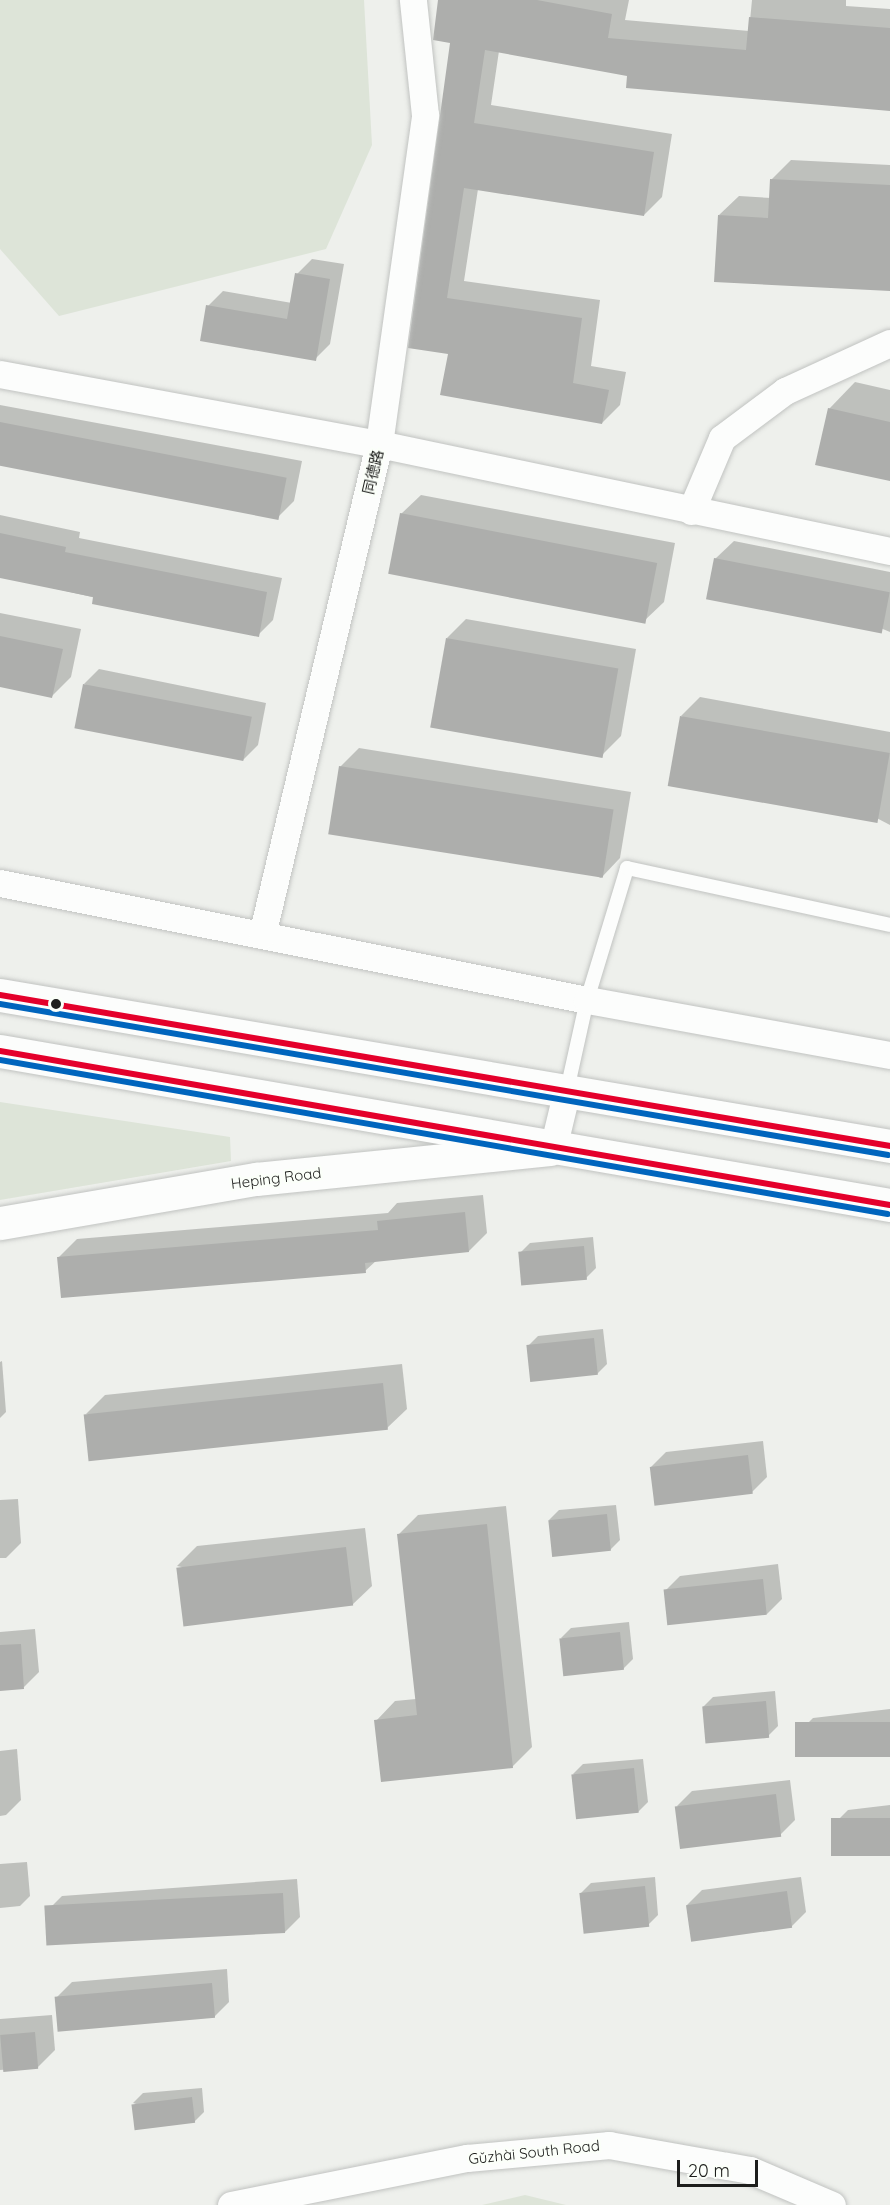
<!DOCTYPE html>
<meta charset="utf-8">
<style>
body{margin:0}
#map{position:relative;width:890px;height:2205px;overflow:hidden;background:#eef0ec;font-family:Quicksand,"Noto Sans SC",sans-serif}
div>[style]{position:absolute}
.green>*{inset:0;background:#dde4d8}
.shadow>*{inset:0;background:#0003}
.building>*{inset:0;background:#adaeac;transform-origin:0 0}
.roads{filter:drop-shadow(0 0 2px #c1c3c1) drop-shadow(0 0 2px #c1c3c1)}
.lane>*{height:14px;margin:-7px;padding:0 7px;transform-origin:7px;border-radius:7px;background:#fcfdfc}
.street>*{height:27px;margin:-13.5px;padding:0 13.5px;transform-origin:13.5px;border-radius:13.5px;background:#fcfdfc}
.secondary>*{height:33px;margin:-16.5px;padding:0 16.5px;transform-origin:16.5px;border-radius:16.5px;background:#fcfdfc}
.primary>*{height:33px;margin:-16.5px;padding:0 16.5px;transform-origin:16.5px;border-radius:16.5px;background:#fcfdfc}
.bus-1>*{height:6px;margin:-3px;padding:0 3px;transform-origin:3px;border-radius:3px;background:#e4002b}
.bus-2>*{height:6px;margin:-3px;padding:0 3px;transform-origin:3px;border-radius:3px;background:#0065bd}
.dots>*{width:16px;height:16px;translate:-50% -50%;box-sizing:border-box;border:3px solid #fbfff9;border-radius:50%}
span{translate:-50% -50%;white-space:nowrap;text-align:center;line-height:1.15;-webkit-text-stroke:5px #fbfff9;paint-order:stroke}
.street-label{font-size:15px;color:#1d1e1c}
.scale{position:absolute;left:677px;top:2160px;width:81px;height:27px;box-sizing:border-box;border:3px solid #1d1e1c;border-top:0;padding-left:8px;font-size:18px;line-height:21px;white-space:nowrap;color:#1d1e1c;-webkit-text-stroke:4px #fbfff9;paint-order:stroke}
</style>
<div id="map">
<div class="green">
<div style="clip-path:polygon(0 0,364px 0,372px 145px,326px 249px,59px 316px,0 249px)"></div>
<div style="clip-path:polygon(0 1102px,230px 1137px,231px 1161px,0 1200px)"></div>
<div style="clip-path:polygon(525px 2195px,566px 2205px,482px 2205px)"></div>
</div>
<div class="shadow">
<div style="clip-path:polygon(440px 0,629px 0,625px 20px,749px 31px,752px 0,846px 0,846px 6px,890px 9px,890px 109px,629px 75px,499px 51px,491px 105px,672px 134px,662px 197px,644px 215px,478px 189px,464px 281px,600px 300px,591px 366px,626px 372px,620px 405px,602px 423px,449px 353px,410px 346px,452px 42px)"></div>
<div style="clip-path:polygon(791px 160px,890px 165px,890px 290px,719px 215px,739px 196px,771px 198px,772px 179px)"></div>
<div style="clip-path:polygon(312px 259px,344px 264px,330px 344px,315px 359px,208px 306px,223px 291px,292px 303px,297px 274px)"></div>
<div style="clip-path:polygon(855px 382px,890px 390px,890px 478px,829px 409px)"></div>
<div style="clip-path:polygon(0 405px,302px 461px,294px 501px,279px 516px,0 465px)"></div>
<div style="clip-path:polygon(421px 495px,675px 543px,664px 602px,644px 621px,401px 514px)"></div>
<div style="clip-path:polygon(0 515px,80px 532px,79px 538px,282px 578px,273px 620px,258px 635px,0 576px)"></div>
<div style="clip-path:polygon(734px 541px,890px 572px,890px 632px,715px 559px)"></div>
<div style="clip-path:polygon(0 613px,81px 629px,71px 677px,52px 696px,0 685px)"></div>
<div style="clip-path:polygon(466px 619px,636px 649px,621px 736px,601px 756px,447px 638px)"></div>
<div style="clip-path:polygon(99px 669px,266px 703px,258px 745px,243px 760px,84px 684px)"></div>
<div style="clip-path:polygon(700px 697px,890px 732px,890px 825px,681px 716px)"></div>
<div style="clip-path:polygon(359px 748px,631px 792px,620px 858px,601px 878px,340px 767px)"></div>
<div style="clip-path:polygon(483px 1195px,487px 1233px,469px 1251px,377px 1260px,365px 1271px,59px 1257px,77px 1239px,388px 1213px,397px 1203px)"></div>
<div style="clip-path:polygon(593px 1237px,596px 1268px,586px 1278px,520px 1253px,530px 1243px)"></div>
<div style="clip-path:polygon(603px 1329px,607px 1364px,597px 1374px,528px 1346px,538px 1336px)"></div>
<div style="clip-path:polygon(2px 1361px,6px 1412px,0 1418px,0 1362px)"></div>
<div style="clip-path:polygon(402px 1364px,407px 1409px,387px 1428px,86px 1414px,105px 1395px)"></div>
<div style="clip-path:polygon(763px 1441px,767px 1477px,752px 1492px,651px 1467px,666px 1452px)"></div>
<div style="clip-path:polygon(18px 1499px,21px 1543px,6px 1558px,0 1558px,0 1500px)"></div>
<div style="clip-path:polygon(616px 1505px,620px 1540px,610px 1550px,549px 1520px,559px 1510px)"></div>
<div style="clip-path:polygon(506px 1506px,532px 1747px,512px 1767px,376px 1721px,395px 1701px,416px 1699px,399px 1534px,418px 1515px)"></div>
<div style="clip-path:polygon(365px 1528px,372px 1586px,352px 1605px,177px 1566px,197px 1546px)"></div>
<div style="clip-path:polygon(778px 1564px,782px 1599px,767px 1614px,665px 1591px,680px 1576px)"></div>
<div style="clip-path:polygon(629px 1622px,633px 1659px,623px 1669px,561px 1638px,571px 1628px)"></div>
<div style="clip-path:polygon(35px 1629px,39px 1672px,24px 1687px,0 1689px,0 1632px)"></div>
<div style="clip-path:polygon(775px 1691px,778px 1726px,768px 1736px,703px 1707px,713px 1697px)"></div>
<div style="clip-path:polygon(890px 1709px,890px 1755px,798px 1733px,813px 1718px)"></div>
<div style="clip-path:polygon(17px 1749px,21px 1800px,6px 1815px,0 1816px,0 1751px)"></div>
<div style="clip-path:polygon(643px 1759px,648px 1802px,638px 1812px,573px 1774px,583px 1764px)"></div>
<div style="clip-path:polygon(790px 1780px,795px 1820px,780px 1835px,677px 1806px,692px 1791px)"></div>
<div style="clip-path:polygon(890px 1805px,890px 1855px,833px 1825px,848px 1810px)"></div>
<div style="clip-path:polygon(27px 1862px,30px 1896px,20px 1906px,0 1908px,0 1864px)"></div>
<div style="clip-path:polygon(655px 1877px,658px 1915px,648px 1925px,581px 1893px,591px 1883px)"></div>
<div style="clip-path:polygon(801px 1877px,806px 1912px,791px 1927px,687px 1905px,702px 1890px)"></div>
<div style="clip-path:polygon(297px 1879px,300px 1917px,285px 1932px,47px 1911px,62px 1896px)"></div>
<div style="clip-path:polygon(227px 1969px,229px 2002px,214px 2017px,57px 1997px,72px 1982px)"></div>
<div style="clip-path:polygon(52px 2015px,55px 2050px,38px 2067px,0 2070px,0 2019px)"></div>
<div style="clip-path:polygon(202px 2088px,204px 2112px,194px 2122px,133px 2103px,143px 2093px)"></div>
</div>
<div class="building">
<div style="clip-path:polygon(438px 0,537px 0,612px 14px,608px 38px,746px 50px,749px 17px,890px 28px,890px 111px,626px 88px,627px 76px,485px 50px,474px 123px,654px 152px,644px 216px,464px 188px,447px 298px,582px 318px,573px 383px,609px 390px,602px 424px,440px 395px,448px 354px,408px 348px,450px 43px,433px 40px)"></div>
<div style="clip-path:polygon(770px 179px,890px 185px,890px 291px,714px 282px,718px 215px,768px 218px)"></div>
<div style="clip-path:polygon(295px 273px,330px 279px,316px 361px,200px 341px,206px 305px,287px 319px)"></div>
<div style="clip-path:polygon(828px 408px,890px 422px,890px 481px,815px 465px)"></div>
<div style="left:0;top:422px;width:292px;height:43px;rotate:11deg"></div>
<div style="left:400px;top:513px;width:262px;height:62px;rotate:11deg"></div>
<div style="clip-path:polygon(0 533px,66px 547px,65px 552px,267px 592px,259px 637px,92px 604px,93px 597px,0 578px)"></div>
<div style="left:714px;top:558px;width:179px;height:42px;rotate:11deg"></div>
<div style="clip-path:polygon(0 636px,63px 649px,52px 698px,0 687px)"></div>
<div style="left:446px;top:638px;width:175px;height:91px;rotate:10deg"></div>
<div style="left:83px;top:684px;width:172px;height:45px;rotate:11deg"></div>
<div style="left:680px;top:716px;width:213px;height:71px;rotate:10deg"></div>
<div style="left:339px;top:766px;width:278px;height:69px;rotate:9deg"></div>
<div style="clip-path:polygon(465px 1212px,469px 1252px,365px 1263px,366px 1273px,61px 1298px,57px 1257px,378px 1230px,377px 1221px)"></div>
<div style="left:584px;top:1246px;width:34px;height:66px;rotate:85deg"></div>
<div style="left:594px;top:1338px;width:37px;height:68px;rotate:84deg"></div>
<div style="left:383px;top:1383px;width:47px;height:301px;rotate:84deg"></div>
<div style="left:748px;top:1455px;width:39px;height:99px;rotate:83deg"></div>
<div style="left:607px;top:1514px;width:37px;height:59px;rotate:84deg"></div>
<div style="clip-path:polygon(487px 1524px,513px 1768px,381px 1782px,374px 1720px,417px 1715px,397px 1534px)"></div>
<div style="left:346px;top:1547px;width:59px;height:171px;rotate:83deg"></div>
<div style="left:763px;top:1579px;width:36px;height:100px;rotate:84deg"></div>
<div style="left:620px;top:1632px;width:38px;height:61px;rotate:84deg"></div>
<div style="clip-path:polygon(21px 1644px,24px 1689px,0 1691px,0 1645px)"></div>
<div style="left:766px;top:1701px;width:37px;height:64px;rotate:85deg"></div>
<div style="left:890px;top:1722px;width:35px;height:95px;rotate:90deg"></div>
<div style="left:634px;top:1768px;width:45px;height:63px;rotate:84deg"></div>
<div style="left:776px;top:1794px;width:43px;height:102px;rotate:83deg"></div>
<div style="left:890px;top:1818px;width:38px;height:59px;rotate:90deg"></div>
<div style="left:645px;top:1886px;width:41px;height:66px;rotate:84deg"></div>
<div style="left:787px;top:1891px;width:37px;height:102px;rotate:82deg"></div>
<div style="left:283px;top:1893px;width:40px;height:239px;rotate:87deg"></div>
<div style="left:212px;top:1983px;width:35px;height:158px;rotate:85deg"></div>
<div style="left:35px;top:2032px;width:37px;height:35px;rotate:85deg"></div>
<div style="left:192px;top:2097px;width:26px;height:61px;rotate:83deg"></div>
</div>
<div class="roads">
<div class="lane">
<div style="left:567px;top:1090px;width:92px;rotate:-77.5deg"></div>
<div style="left:587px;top:1000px;width:138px;rotate:-73.1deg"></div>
<div style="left:627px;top:868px;width:269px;rotate:12.2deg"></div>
</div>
<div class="street">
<div style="left:0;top:374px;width:385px;rotate:10.5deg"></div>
<div style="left:379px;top:444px;width:522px;rotate:11.83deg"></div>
<div style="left:691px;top:511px;width:79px;rotate:-67deg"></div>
<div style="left:722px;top:438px;width:79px;rotate:-36.7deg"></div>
<div style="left:785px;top:391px;width:115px;rotate:-24.6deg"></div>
<div style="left:0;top:883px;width:599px;rotate:11.27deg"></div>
<div style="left:587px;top:1000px;width:308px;rotate:10.3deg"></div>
<div style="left:262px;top:935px;width:505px;rotate:-76.6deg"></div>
<div style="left:379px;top:444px;width:332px;rotate:-82deg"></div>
<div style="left:425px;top:115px;width:116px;rotate:-96deg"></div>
<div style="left:553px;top:1148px;width:60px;rotate:-76.4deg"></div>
<div style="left:231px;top:2205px;width:241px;rotate:-11.3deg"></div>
<div style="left:467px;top:2158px;width:143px;rotate:-5.2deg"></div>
<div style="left:609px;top:2145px;width:143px;rotate:10.1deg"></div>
<div style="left:750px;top:2170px;width:89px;rotate:23.1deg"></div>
</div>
<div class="secondary">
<div style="left:0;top:1223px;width:260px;rotate:-9.8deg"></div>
<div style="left:256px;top:1179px;width:295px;rotate:-5.8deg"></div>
</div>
<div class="primary">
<div style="left:0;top:995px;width:903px;rotate:9.63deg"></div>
<div style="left:0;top:1051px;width:903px;rotate:9.82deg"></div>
</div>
</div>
<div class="bus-1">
<div style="left:0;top:995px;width:903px;rotate:9.63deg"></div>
<div style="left:0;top:1051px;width:903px;rotate:9.82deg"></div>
</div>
<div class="bus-2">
<div style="left:0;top:1004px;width:901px;rotate:9.65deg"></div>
<div style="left:0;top:1060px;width:901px;rotate:9.84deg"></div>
</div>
<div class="dots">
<div style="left:56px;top:1004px;background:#1d1e1c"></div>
</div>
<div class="street-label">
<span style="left:373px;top:472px;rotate:-77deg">同德路</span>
<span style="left:276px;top:1178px;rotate:-7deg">Heping Road</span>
<span style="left:534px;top:2152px;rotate:-6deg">Gǔzhài South Road</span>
</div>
<div class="scale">20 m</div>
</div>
